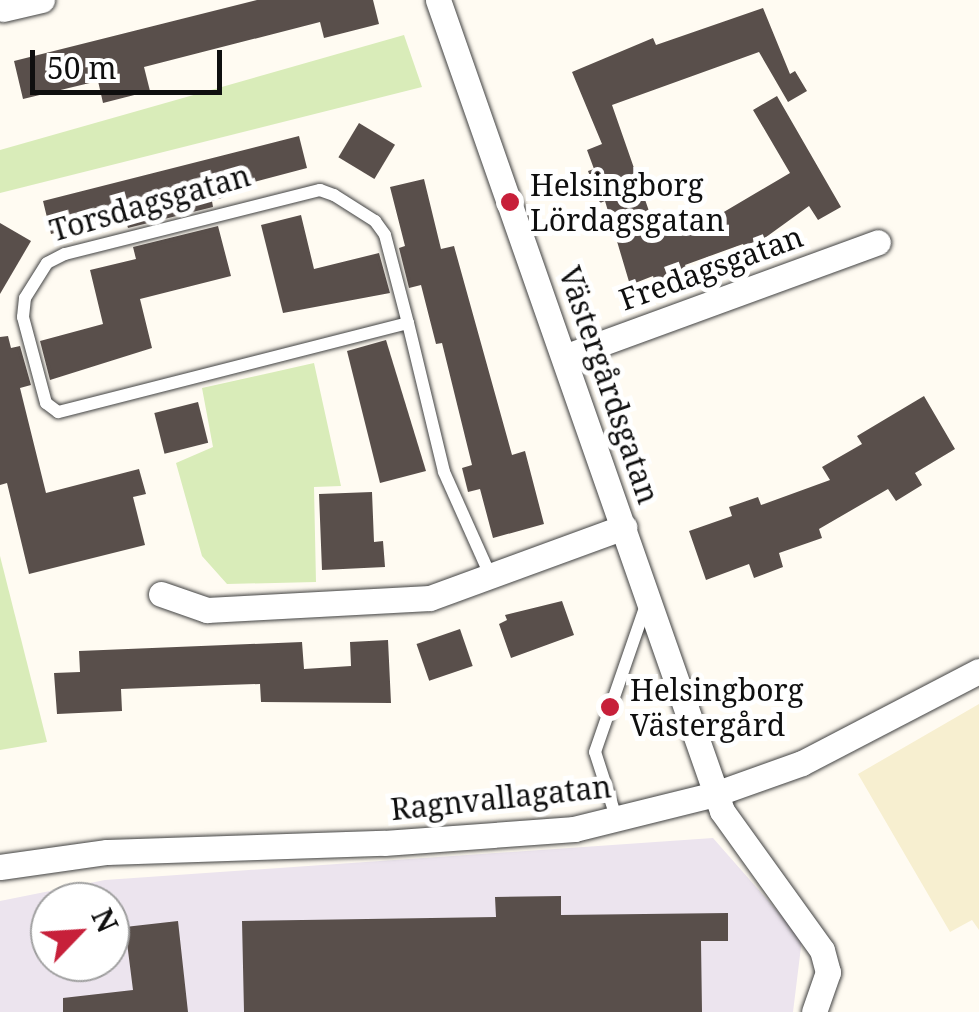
<!DOCTYPE html>
<meta charset="utf-8">
<style>
body{margin:0}
#map{position:relative;width:979px;height:1012px;overflow:hidden;background:#fffbf2;font-family:"Noto Serif",serif}
div>[style]{position:absolute}
.industrial>*{inset:0;background:#ece4ee}
.farmland>*{inset:0;background:#f7efd0}
.green>*{inset:0;background:#d9ecb9}
.building>*{inset:0;background:#594f4b;transform-origin:0 0}
.roads{filter:drop-shadow(0 0 2px #424242) drop-shadow(0 0 2px #424242)}
.service>*{height:12px;margin:-6px;padding:0 6px;transform-origin:6px;border-radius:6px;background:#fff}
.minor>*{height:25px;margin:-12.5px;padding:0 12.5px;transform-origin:12.5px;border-radius:12.5px;background:#fff}
.dots>*{width:28px;height:28px;translate:-50% -50%;box-sizing:border-box;border:5px solid #fff;border-radius:50%}
span{translate:-50% -50%;white-space:nowrap;text-align:center;line-height:1.15;-webkit-text-stroke:10px #fff;paint-order:stroke}
.poi-label{font-size:30px;color:#0f0f0f}
.left{translate:0 -50%;text-align:left}
.street-label{font-size:30px;color:#0f0f0f}
.north{position:absolute;left:30px;top:882px;width:100px;height:100px;box-sizing:border-box;background:#fff;border:2px solid #9f9f9f;border-radius:50%;rotate:65deg;font-size:28px;font-weight:700;line-height:40px;text-align:center;color:#0f0f0f}
.north::after{content:'';display:block;margin:auto;width:35px;height:45px;background:#c7203a;clip-path:polygon(50% 0,100% 100%,50% 72%,0 100%)}
.scale{position:absolute;left:30px;top:50px;width:192px;height:45px;box-sizing:border-box;border:5px solid #0f0f0f;border-top:0;padding-left:12px;font-size:30px;line-height:35px;white-space:nowrap;color:#0f0f0f;-webkit-text-stroke:8px #fff;paint-order:stroke}
</style>
<div id="map">
<div class="industrial">
<div style="clip-path:polygon(evenodd,713px 838px,802px 939px,793px 1012px,0 1012px,0 901px,105px 880px,713px 838px,50px 902px,110px 902px,110px 962px,50px 962px,50px 902px)"></div>
</div>
<div class="farmland">
<div style="clip-path:polygon(979px 704px,979px 930px,972px 920px,950px 932px,858px 774px)"></div>
</div>
<div class="green">
<div style="clip-path:polygon(404px 35px,422px 87px,0 193px,0 150px)"></div>
<div style="clip-path:polygon(314px 363px,341px 486px,314px 487px,316px 582px,227px 584px,202px 556px,176px 463px,213px 447px,202px 388px)"></div>
<div style="clip-path:polygon(0 556px,47px 742px,0 750px)"></div>
</div>
<div class="building">
<div style="clip-path:polygon(257px 0,373px 0,379px 24px,324px 38px,320px 22px,144px 67px,150px 91px,103px 103px,98px 81px,23px 99px,14px 61px)"></div>
<div style="clip-path:polygon(763px 8px,790px 74px,795px 71px,807px 91px,788px 102px,759px 52px,612px 105px,657px 234px,692px 222px,695px 229px,790px 173px,753px 110px,777px 96px,841px 207px,818px 220px,809px 206px,747px 251px,743px 244px,685px 265px,688px 272px,656px 284px,653px 276px,630px 285px,605px 201px,600px 203px,588px 171px,594px 169px,587px 150px,602px 144px,572px 72px,653px 38px,656px 45px)"></div>
<div style="left:359px;top:123px;width:42px;height:40px;rotate:31deg"></div>
<div style="clip-path:polygon(299px 136px,307px 168px,223px 190px,225px 197px,212px 201px,213px 207px,128px 228px,124px 215px,51px 234px,43px 201px)"></div>
<div style="clip-path:polygon(424px 179px,441px 249px,454px 246px,512px 455px,525px 451px,544px 524px,493px 538px,480px 489px,468px 492px,462px 468px,472px 465px,442px 343px,436px 344px,421px 285px,409px 288px,399px 248px,405px 246px,390px 187px)"></div>
<div style="clip-path:polygon(301px 215px,314px 269px,379px 253px,390px 293px,283px 313px,261px 225px)"></div>
<div style="clip-path:polygon(0 223px,31px 241px,0 294px)"></div>
<div style="clip-path:polygon(218px 226px,231px 276px,140px 299px,152px 348px,50px 380px,40px 341px,103px 324px,90px 270px,136px 259px,133px 247px)"></div>
<div style="clip-path:polygon(8px 336px,11px 348px,20px 346px,31px 385px,20px 388px,46px 493px,139px 469px,146px 494px,133px 497px,145px 545px,29px 574px,7px 483px,0 485px,0 337px)"></div>
<div style="clip-path:polygon(386px 340px,426px 471px,380px 483px,347px 351px)"></div>
<div style="clip-path:polygon(924px 396px,955px 449px,915px 473px,922px 485px,896px 501px,888px 489px,819px 529px,822px 538px,779px 553px,783px 567px,754px 578px,749px 564px,706px 580px,689px 531px,732px 516px,729px 507px,758px 497px,761px 505px,830px 480px,822px 467px,862px 444px,857px 436px)"></div>
<div style="left:198px;top:402px;width:42px;height:45px;rotate:76deg"></div>
<div style="clip-path:polygon(372px 492px,374px 542px,383px 541px,385px 567px,322px 570px,319px 494px)"></div>
<div style="clip-path:polygon(562px 601px,574px 635px,511px 658px,499px 624px,507px 620px,505px 615px)"></div>
<div style="left:460px;top:629px;width:39px;height:46px;rotate:71deg"></div>
<div style="clip-path:polygon(388px 640px,391px 703px,261px 702px,260px 684px,225px 685px,121px 689px,122px 711px,57px 714px,54px 673px,80px 672px,79px 651px,302px 642px,304px 669px,351px 666px,350px 642px)"></div>
<div style="clip-path:polygon(561px 896px,561px 915px,728px 913px,728px 941px,701px 941px,702px 1012px,244px 1012px,242px 921px,496px 917px,495px 897px)"></div>
<div style="clip-path:polygon(178px 921px,188px 1012px,63px 1012px,63px 998px,133px 990px,125px 927px)"></div>
</div>
<div class="roads">
<div class="service">
<div style="left:408px;top:323px;width:361px;rotate:165.7deg"></div>
<div style="left:58px;top:412px;width:15px;rotate:-143deg"></div>
<div style="left:46px;top:403px;width:89px;rotate:-105deg"></div>
<div style="left:23px;top:317px;width:19px;rotate:-84deg"></div>
<div style="left:25px;top:298px;width:41px;rotate:-57.8deg"></div>
<div style="left:47px;top:263px;width:20px;rotate:-27deg"></div>
<div style="left:65px;top:254px;width:263px;rotate:-14.1deg"></div>
<div style="left:320px;top:190px;width:15px;rotate:20deg"></div>
<div style="left:334px;top:195px;width:49px;rotate:32.4deg"></div>
<div style="left:375px;top:221px;width:17px;rotate:54deg"></div>
<div style="left:385px;top:235px;width:91px;rotate:75.4deg"></div>
<div style="left:408px;top:323px;width:153px;rotate:76.4deg"></div>
<div style="left:444px;top:472px;width:115px;rotate:65.9deg"></div>
<div style="left:617px;top:820px;width:71px;rotate:-107.9deg"></div>
<div style="left:595px;top:752px;width:152px;rotate:-70.9deg"></div>
</div>
<div class="minor">
<div style="left:438px;top:0;width:859px;rotate:70.7deg"></div>
<div style="left:722px;top:811px;width:171px;rotate:54.3deg"></div>
<div style="left:822px;top:950px;width:23px;rotate:75deg"></div>
<div style="left:828px;top:972px;width:42px;rotate:109.3deg"></div>
<div style="left:3px;top:9px;width:40px;rotate:-13deg"></div>
<div style="left:567px;top:356px;width:331px;rotate:-20.1deg"></div>
<div style="left:161px;top:594px;width:49px;rotate:19.2deg"></div>
<div style="left:207px;top:610px;width:223px;rotate:-3.1deg"></div>
<div style="left:430px;top:598px;width:207px;rotate:-20.1deg"></div>
<div style="left:0;top:867px;width:108px;rotate:-8deg"></div>
<div style="left:107px;top:852px;width:277px;rotate:-1.9deg"></div>
<div style="left:384px;top:843px;width:191px;rotate:-4.2deg"></div>
<div style="left:574px;top:829px;width:145px;rotate:-13.9deg"></div>
<div style="left:715px;top:794px;width:92px;rotate:-19.6deg"></div>
<div style="left:802px;top:763px;width:199px;rotate:-27.5deg"></div>
</div>
</div>
<div class="dots">
<div style="left:510px;top:202px;background:#c7203a"></div>
<div style="left:610px;top:707px;background:#c7203a"></div>
</div>
<div class="poi-label">
<span class="left" style="left:530px;top:202px">Helsingborg<br>Lördagsgatan</span>
<span class="left" style="left:630px;top:707px">Helsingborg<br>Västergård</span>
</div>
<div class="street-label">
<span style="left:150px;top:203px;rotate:-16deg">Torsdagsgatan</span>
<span style="left:711px;top:268px;rotate:-20deg">Fredagsgatan</span>
<span style="left:609px;top:385px;rotate:71deg">Västergårdsgatan</span>
<span style="left:501px;top:798px;rotate:-6deg">Ragnvallagatan</span>
</div>
<div class="north">N</div>
<div class="scale">50 m</div>
</div>
